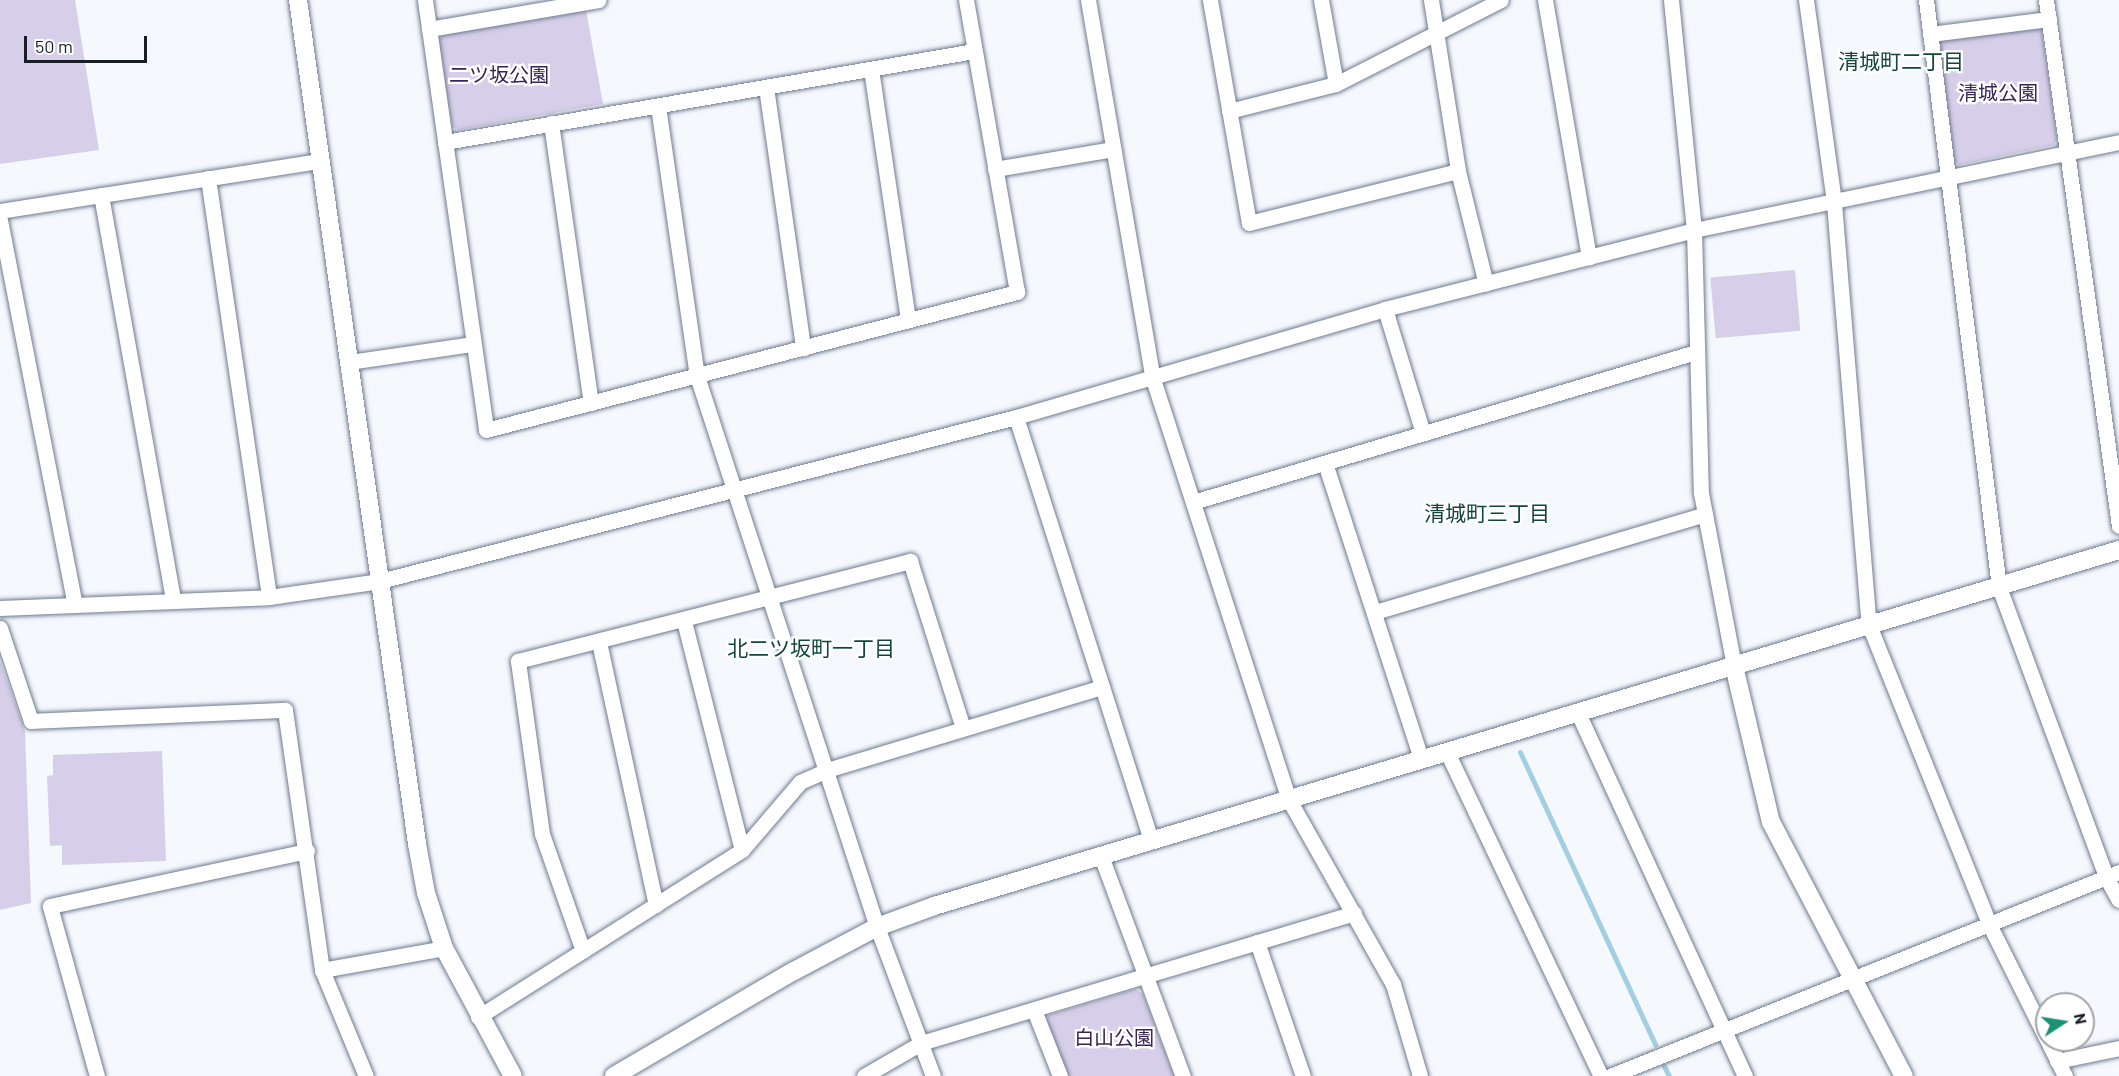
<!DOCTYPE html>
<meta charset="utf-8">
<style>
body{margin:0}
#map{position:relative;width:2119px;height:1076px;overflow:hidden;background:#f5f8fd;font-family:Barlow,"Noto Sans JP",sans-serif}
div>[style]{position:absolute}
.green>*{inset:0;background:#d7cfe9;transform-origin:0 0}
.stream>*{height:5px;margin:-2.5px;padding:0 2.5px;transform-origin:2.5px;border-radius:2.5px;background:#a2cfe2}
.roads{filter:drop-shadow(0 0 2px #6e7a90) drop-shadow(0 0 2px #6e7a90)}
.minor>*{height:15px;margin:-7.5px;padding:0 7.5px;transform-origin:7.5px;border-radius:7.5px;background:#fff}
.tertiary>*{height:18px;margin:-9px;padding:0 9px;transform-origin:9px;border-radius:9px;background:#fff}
span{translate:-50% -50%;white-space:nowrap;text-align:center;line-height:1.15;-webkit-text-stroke:4.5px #fff;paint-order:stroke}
.park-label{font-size:20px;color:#382555}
.neighbourhood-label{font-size:21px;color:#114639}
.north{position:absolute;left:2035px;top:992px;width:60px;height:60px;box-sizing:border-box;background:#fff;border:2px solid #a3a5a8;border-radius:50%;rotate:78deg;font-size:16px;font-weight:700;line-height:24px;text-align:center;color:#191d26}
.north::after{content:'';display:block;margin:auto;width:21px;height:27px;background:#1c9276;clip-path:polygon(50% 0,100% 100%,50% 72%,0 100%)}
.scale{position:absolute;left:24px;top:36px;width:123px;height:27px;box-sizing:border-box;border:3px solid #191d26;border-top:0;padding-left:8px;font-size:18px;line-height:21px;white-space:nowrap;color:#191d26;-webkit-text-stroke:4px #fff;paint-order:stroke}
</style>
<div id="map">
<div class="green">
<div style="clip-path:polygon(0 0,75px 0,99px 150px,0 164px)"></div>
<div style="clip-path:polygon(586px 10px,603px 104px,458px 130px,452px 127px,439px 40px,443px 35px)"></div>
<div style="clip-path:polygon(2036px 27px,2042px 31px,2057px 139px,2054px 145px,1959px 165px,1954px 161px,1939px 44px,1943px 39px)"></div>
<div style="left:1795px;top:270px;width:61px;height:85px;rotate:85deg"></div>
<div style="clip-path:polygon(0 661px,25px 731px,31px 903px,0 910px)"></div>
<div style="clip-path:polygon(162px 751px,166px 861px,62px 865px,62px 845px,50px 846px,47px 776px,53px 775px,53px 755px)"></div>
<div style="clip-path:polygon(1135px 989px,1143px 994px,1174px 1076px,1068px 1076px,1046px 1021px,1049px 1015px)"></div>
</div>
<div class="stream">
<div style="left:1520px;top:752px;width:322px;rotate:65.2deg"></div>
<div style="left:1664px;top:1066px;width:11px;rotate:63deg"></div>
</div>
<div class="roads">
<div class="minor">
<div style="left:425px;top:0;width:434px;rotate:81.9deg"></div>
<div style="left:486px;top:430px;width:549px;rotate:-14.57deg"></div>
<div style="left:1017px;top:292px;width:296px;rotate:-99.9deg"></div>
<div style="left:1088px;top:0;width:385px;rotate:80.3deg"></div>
<div style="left:1153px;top:379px;width:440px;rotate:72.1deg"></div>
<div style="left:1288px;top:798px;width:214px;rotate:60.6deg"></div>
<div style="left:1393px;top:984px;width:96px;rotate:73.6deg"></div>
<div style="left:1210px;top:0;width:226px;rotate:80.1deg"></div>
<div style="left:1249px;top:223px;width:215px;rotate:-14deg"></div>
<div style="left:1321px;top:0;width:85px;rotate:79.9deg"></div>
<div style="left:1431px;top:0;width:173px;rotate:81deg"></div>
<div style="left:1458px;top:171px;width:116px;rotate:76.1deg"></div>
<div style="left:1545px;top:0;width:261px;rotate:80.3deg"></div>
<div style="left:1671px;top:0;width:231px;rotate:84.3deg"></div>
<div style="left:1694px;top:230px;width:263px;rotate:88.5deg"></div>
<div style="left:1701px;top:493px;width:176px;rotate:79.2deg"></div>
<div style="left:1806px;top:0;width:205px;rotate:82.1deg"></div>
<div style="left:1834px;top:203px;width:423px;rotate:85.3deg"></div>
<div style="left:1869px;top:625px;width:322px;rotate:68.1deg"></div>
<div style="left:1989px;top:924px;width:170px;rotate:63.4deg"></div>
<div style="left:1926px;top:0;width:592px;rotate:82.91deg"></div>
<div style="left:1999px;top:587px;width:309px;rotate:69.7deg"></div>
<div style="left:2106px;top:877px;width:26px;rotate:61deg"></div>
<div style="left:2046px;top:0;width:531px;rotate:82.1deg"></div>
<div style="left:429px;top:29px;width:172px;rotate:-9.7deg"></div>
<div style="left:1930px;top:34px;width:120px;rotate:-7.2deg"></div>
<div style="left:871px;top:69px;width:254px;rotate:81.6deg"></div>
<div style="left:766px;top:87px;width:264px;rotate:81.9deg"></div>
<div style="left:658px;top:106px;width:273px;rotate:81.8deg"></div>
<div style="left:697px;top:376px;width:580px;rotate:71.91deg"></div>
<div style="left:877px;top:927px;width:159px;rotate:69.4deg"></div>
<div style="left:1229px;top:111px;width:110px;rotate:-14.2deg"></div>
<div style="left:1336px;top:84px;width:185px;rotate:-27deg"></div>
<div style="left:551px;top:123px;width:283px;rotate:81.9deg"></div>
<div style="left:445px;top:142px;width:537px;rotate:-9.76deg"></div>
<div style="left:995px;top:169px;width:120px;rotate:-9.6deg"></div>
<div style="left:208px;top:178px;width:423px;rotate:81.7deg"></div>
<div style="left:101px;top:195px;width:412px;rotate:79.9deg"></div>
<div style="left:0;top:211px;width:324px;rotate:-8.9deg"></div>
<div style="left:0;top:220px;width:392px;rotate:79deg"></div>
<div style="left:1385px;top:309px;width:130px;rotate:73deg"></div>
<div style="left:349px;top:362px;width:125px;rotate:-8.3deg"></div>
<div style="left:1016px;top:417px;width:444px;rotate:72.3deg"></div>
<div style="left:1325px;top:463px;width:311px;rotate:72deg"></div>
<div style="left:1193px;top:502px;width:525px;rotate:-16.61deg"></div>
<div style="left:0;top:608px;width:269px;rotate:-2.3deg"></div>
<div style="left:269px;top:597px;width:112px;rotate:-8.2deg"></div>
<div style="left:380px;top:581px;width:657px;rotate:-14.46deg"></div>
<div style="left:1016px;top:417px;width:384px;rotate:-16.3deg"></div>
<div style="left:1385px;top:309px;width:319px;rotate:-14.3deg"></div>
<div style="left:1694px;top:230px;width:434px;rotate:-11.7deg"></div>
<div style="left:1375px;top:612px;width:344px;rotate:-16.5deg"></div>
<div style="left:684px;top:621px;width:236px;rotate:75.8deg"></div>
<div style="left:0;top:628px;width:98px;rotate:71.6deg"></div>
<div style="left:31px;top:721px;width:254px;rotate:-2.5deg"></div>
<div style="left:285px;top:710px;width:263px;rotate:81.9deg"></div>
<div style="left:322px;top:970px;width:115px;rotate:67.5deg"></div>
<div style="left:599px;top:642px;width:269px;rotate:77.8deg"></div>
<div style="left:1578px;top:713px;width:400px;rotate:65.3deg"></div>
<div style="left:1447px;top:752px;width:359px;rotate:64.6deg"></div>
<div style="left:1101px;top:856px;width:235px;rotate:69.6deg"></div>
<div style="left:1257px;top:942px;width:142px;rotate:71.1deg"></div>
<div style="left:583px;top:951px;width:124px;rotate:-109.3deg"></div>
<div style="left:542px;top:834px;width:175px;rotate:-97.9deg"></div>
<div style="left:518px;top:661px;width:405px;rotate:-14.3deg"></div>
<div style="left:910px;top:561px;width:175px;rotate:72.4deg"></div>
<div style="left:322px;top:970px;width:124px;rotate:-10.2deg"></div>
<div style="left:1034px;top:1010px;width:71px;rotate:68.5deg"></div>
<div style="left:478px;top:1017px;width:312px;rotate:-32.3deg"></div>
<div style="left:742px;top:850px;width:89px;rotate:-49.5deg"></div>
<div style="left:800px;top:782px;width:30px;rotate:-24deg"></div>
<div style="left:827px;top:770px;width:287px;rotate:-16.8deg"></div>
<div style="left:2057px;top:1061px;width:63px;rotate:-11.8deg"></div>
<div style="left:97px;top:1076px;width:176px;rotate:-105.5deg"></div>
<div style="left:50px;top:906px;width:263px;rotate:-12.1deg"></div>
<div style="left:864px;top:1076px;width:66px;rotate:-30.1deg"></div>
<div style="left:921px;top:1043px;width:452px;rotate:-16.7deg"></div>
<div style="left:1610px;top:1076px;width:548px;rotate:-21.84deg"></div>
</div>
<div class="tertiary">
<div style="left:298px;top:0;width:852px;rotate:81.97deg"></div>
<div style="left:417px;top:844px;width:50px;rotate:79.6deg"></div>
<div style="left:426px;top:893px;width:58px;rotate:71.9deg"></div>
<div style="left:444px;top:948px;width:145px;rotate:61.7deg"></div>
<div style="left:1734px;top:666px;width:160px;rotate:76.7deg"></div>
<div style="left:1771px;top:822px;width:287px;rotate:62.4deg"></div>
<div style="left:614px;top:1076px;width:208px;rotate:-30.3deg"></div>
<div style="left:794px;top:971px;width:94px;rotate:-27.9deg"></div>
<div style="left:877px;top:927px;width:61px;rotate:-20.2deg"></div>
<div style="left:934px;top:906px;width:1237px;rotate:-16.72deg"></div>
</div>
</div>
<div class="park-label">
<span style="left:499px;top:74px">二ツ坂公園</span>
<span style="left:1998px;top:92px">清城公園</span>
<span style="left:1114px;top:1037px">白山公園</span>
</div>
<div class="neighbourhood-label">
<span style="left:1901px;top:61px">清城町二丁目</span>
<span style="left:1487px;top:513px">清城町三丁目</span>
<span style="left:811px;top:648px">北二ツ坂町一丁目</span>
</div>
<div class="north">N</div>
<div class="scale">50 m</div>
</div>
